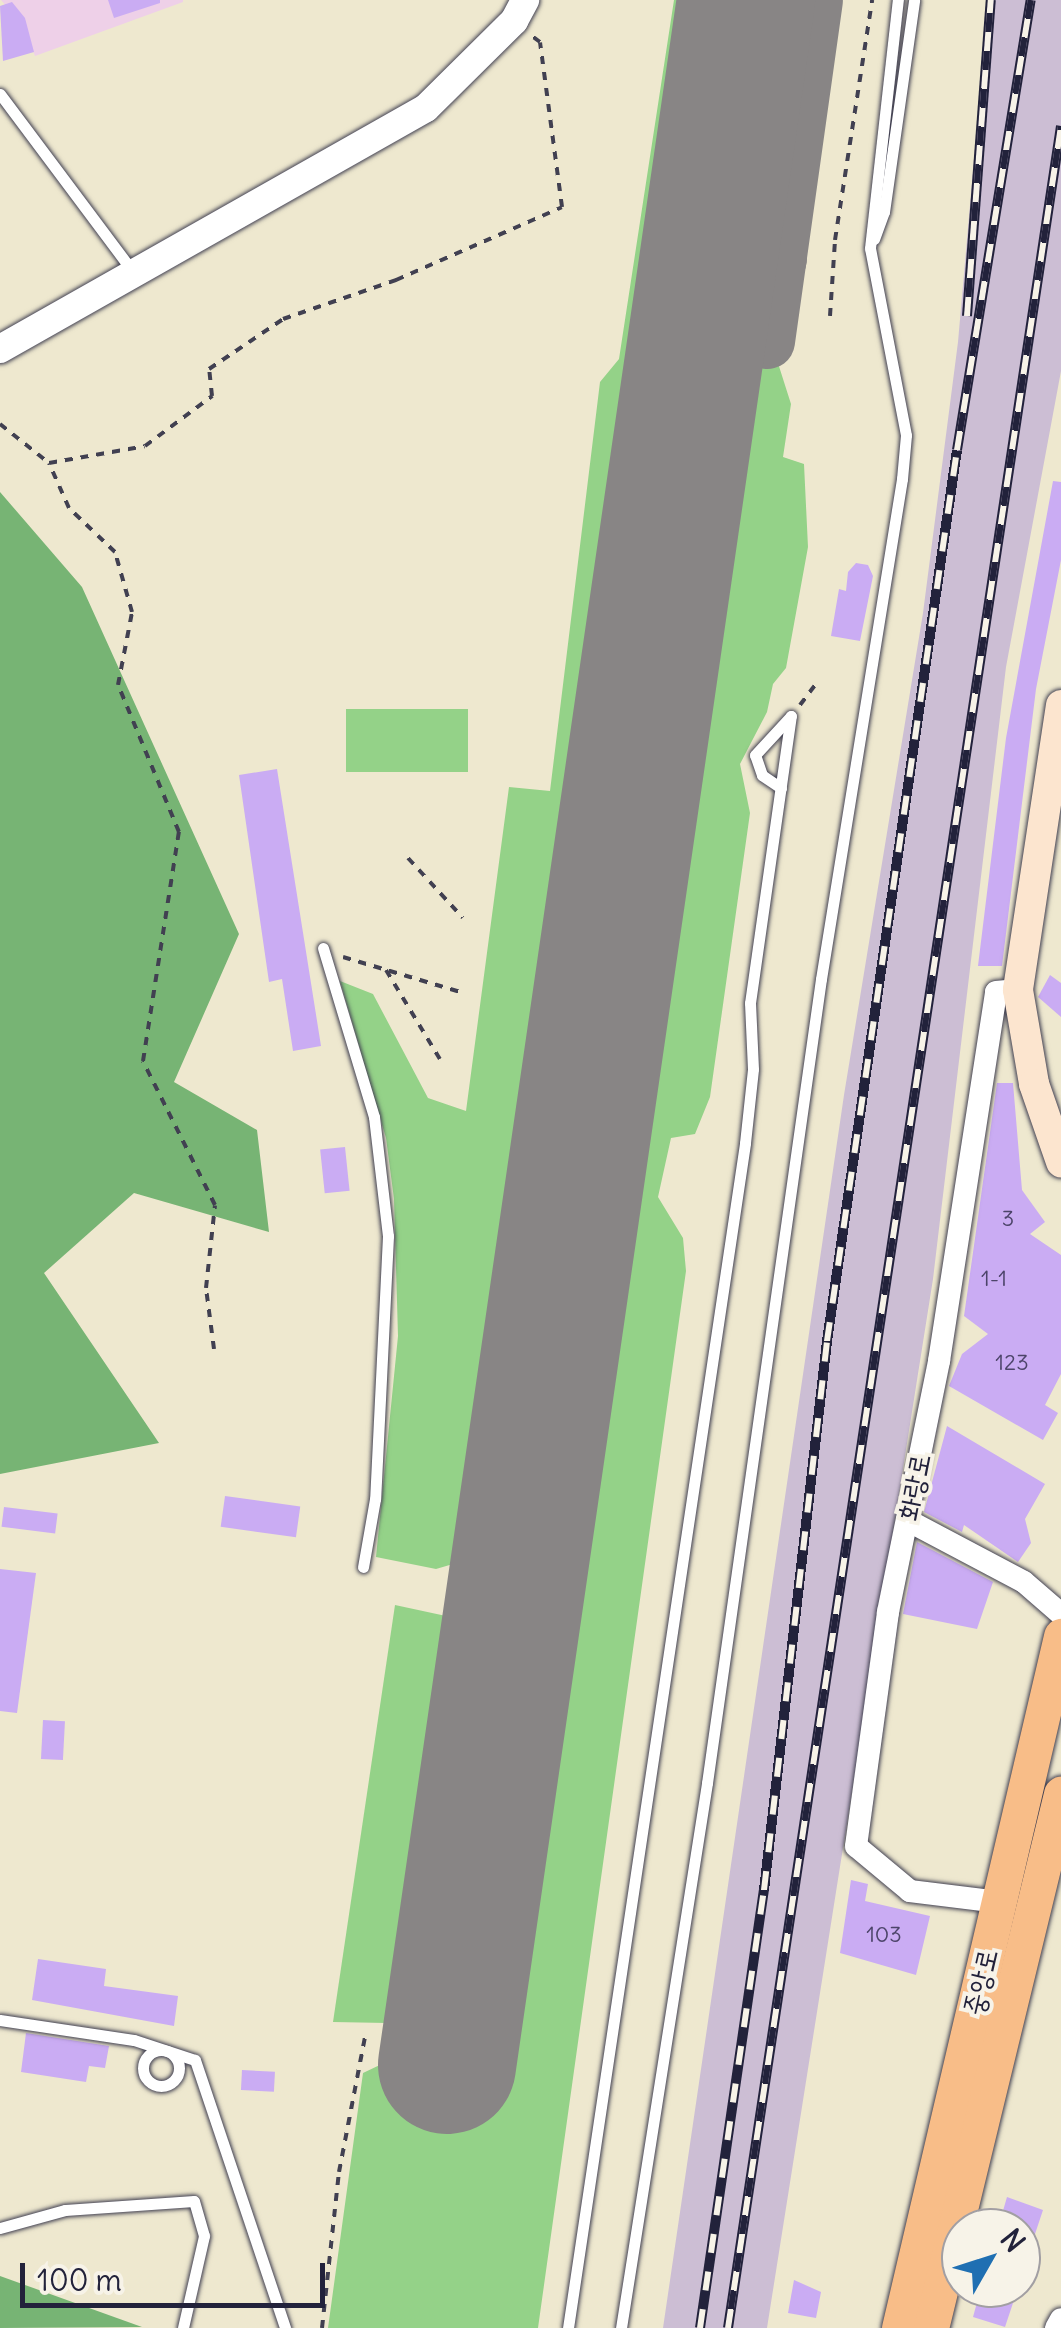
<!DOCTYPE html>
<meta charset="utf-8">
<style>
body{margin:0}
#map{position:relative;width:1061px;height:2328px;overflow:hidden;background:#eee8cf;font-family:Delius,"Poor Story",sans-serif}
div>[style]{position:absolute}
.built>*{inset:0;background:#eed0e8}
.industrial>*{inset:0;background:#ccbed4}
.green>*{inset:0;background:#94d288;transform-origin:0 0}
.forest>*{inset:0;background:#77b474}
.taxiway>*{height:55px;margin:-27.5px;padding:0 27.5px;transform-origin:27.5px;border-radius:27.5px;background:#888585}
.runway>*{height:138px;margin:-69px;padding:0 69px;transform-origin:69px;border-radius:69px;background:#888585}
.building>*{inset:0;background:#caacf3;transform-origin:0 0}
.path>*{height:4px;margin-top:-2px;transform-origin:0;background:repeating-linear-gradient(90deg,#414051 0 8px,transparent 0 16px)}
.roads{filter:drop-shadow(0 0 2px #414051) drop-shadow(0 0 2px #414051)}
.service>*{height:11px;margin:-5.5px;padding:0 5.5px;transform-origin:5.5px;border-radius:5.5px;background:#fff}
.service>.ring{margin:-5.5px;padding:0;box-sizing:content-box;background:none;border:11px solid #fff;border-radius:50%}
.minor>*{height:22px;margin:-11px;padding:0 11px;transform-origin:11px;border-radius:11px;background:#fff}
.tertiary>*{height:28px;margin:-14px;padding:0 14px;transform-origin:14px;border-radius:14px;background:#fff}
.secondary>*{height:30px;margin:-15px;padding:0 15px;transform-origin:15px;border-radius:15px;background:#fce5cf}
.primary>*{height:35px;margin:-17.5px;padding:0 17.5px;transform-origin:17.5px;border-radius:17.5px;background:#f8bd88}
.rail>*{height:10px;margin-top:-5px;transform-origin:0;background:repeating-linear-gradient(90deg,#f7f3e8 0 19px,#22223b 0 38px);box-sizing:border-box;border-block:2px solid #22223b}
span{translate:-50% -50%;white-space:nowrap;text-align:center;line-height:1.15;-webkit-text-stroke:8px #f7f3e8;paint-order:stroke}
.number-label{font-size:22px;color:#4c4469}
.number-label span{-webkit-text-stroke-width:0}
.street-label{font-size:28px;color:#22223b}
.north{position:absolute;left:941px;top:2208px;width:100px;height:100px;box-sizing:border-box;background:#f7f3e8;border:2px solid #a29fa3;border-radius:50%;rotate:51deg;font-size:28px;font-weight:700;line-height:40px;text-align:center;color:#22223b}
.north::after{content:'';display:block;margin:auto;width:35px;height:45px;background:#1f6fb2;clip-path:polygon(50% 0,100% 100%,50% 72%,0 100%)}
.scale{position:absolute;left:20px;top:2263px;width:305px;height:45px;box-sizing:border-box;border:5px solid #22223b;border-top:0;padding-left:12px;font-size:30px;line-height:35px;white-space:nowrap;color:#22223b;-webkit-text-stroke:8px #f7f3e8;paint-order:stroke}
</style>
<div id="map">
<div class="built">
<div style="clip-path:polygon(1px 0,183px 0,183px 2px,35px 56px,23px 26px)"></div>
</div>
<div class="industrial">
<div style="clip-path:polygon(988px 0,1061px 0,1061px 371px,1006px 667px,933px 1279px,767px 2328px,663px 2328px,844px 1095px,923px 613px,958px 342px)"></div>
</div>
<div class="green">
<div style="clip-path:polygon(674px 0,714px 0,491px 1529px,470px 1559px,436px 1569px,376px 1557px,398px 1336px,394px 1199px,386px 1138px,340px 981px,373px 994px,428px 1098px,466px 1111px,509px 787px,550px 791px,600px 382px,619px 359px)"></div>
<div style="clip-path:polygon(727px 312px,752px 321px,748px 351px,777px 360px,791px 404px,783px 457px,804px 464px,808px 547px,786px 668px,773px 684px,767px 712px,740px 764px,750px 813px,710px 1097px,695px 1134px,671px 1138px,658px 1197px,683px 1238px,686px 1271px,538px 2328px,328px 2328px,363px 2073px,384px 2063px,472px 2081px)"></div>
<div style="left:346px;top:709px;width:122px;height:63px"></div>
<div style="clip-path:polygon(395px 1605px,446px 1616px,470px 1648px,473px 1664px,421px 1990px,413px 2006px,387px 2023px,333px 2022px)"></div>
</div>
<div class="forest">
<div style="clip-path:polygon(0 492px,82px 587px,239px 934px,174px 1082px,257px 1130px,269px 1232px,134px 1193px,44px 1273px,159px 1443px,0 1474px)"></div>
<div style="clip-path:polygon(0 2276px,142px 2327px,0 2328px)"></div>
</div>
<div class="taxiway">
<div style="left:702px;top:308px;width:27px;rotate:-56deg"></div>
<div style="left:717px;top:286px;width:38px;rotate:-11deg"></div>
<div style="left:754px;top:279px;width:32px;rotate:-39deg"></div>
<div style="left:767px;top:341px;width:344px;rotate:-82deg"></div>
</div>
<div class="runway">
<div style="left:447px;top:2065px;width:2087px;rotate:-81.76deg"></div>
</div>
<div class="building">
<div style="clip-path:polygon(108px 0,160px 0,160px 3px,114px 18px)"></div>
<div style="clip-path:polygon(12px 2px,25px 18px,34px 52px,3px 61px,0 6px)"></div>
<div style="clip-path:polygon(1053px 481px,1061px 482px,1061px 560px,1036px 689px,1002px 966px,978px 966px,1006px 738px)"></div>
<div style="clip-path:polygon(856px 563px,868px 565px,873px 576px,860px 641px,831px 636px,839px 589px,846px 591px,848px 572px)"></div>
<div style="clip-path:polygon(277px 769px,321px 1046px,293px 1051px,282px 979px,269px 982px,239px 775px)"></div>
<div style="clip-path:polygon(1050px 975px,1061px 983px,1061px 1017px,1038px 997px)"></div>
<div style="clip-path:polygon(997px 1083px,1013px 1083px,1022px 1190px,1045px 1222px,1030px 1234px,1061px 1255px,1061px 1374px,1045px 1405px,1058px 1413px,1043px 1440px,949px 1386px,962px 1354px,988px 1334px,964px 1316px)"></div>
<div style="left:345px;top:1147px;width:44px;height:25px;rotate:84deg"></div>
<div style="clip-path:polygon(947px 1426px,1045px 1484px,1025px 1519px,1031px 1543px,1018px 1562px,964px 1525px,962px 1532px,924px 1512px)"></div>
<div style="left:225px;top:1496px;width:76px;height:31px;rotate:8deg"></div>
<div style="left:4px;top:1507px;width:54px;height:20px;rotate:7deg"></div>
<div style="clip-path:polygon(917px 1542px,993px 1582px,977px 1629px,903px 1614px)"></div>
<div style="clip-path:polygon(0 1569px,36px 1573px,17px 1713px,0 1711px)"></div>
<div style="left:43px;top:1720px;width:22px;height:39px;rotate:3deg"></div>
<div style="clip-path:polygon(851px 1880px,868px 1884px,865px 1901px,930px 1916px,916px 1975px,840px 1953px)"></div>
<div style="clip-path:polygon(38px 1959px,106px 1969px,104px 1986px,178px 1996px,174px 2026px,32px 2000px)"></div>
<div style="clip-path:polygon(26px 2033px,109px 2046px,105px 2068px,89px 2066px,86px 2082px,21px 2072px)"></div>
<div style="left:242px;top:2070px;width:33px;height:20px;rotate:3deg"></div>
<div style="clip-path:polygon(1007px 2197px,1043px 2210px,1024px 2267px,1021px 2228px,998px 2228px)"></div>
<div style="clip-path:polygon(794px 2280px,821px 2292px,816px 2318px,788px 2313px)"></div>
<div style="clip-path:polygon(981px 2288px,1018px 2288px,1005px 2327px,973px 2317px)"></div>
</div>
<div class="path">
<div style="left:830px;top:316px;width:76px;rotate:-86.2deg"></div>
<div style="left:835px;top:240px;width:243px;rotate:-81.2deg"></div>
<div style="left:0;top:424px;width:63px;rotate:38.5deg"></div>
<div style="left:800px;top:705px;width:26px;rotate:-53deg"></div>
<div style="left:408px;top:858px;width:81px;rotate:47.5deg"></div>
<div style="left:343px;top:957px;width:126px;rotate:16.6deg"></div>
<div style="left:386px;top:970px;width:104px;rotate:58.8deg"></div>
<div style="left:214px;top:1349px;width:62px;rotate:-97.5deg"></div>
<div style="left:206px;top:1288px;width:83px;rotate:-83.8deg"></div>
<div style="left:215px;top:1205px;width:161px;rotate:-116.6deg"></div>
<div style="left:143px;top:1061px;width:232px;rotate:-81.1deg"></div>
<div style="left:179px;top:832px;width:159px;rotate:-112.5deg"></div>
<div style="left:118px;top:685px;width:74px;rotate:-79.1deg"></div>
<div style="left:132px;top:612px;width:62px;rotate:-105.8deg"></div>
<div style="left:115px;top:552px;width:64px;rotate:-136.3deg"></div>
<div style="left:69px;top:508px;width:49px;rotate:-114deg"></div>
<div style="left:49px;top:463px;width:97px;rotate:-10deg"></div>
<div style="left:145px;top:446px;width:84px;rotate:-36.7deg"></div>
<div style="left:212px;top:396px;width:27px;rotate:-96deg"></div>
<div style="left:209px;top:369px;width:89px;rotate:-34deg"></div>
<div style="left:283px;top:319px;width:120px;rotate:-19deg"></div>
<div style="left:396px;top:280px;width:181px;rotate:-23.7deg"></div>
<div style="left:562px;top:207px;width:166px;rotate:-97.6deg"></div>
<div style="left:540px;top:42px;width:9px;rotate:-144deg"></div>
<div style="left:322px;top:2328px;width:157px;rotate:-83.8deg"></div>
<div style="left:339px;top:2172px;width:137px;rotate:-79.1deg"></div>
</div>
<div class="roads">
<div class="service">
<div style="left:0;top:94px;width:224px;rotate:53.2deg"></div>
<div style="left:874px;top:239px;width:29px;rotate:-70deg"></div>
<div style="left:884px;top:212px;width:214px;rotate:-81.9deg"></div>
<div style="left:781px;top:788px;width:23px;rotate:-146deg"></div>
<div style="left:762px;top:775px;width:21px;rotate:-109deg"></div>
<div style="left:755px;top:755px;width:53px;rotate:-47.3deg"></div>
<div style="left:323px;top:948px;width:177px;rotate:73.2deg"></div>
<div style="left:374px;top:1117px;width:120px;rotate:83.3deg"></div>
<div style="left:388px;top:1236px;width:263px;rotate:92.8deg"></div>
<div style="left:375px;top:1499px;width:69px;rotate:100deg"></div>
<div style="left:0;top:2020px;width:135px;rotate:8.5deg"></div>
<div style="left:134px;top:2040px;width:64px;rotate:18.2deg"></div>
<div style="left:195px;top:2060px;width:283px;rotate:71.4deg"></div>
<div class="ring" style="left:143px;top:2050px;width:25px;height:25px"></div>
<div style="left:0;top:2228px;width:67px;rotate:-15.5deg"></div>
<div style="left:65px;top:2210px;width:129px;rotate:-4deg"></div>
<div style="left:194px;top:2201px;width:36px;rotate:74deg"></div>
<div style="left:204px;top:2236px;width:94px;rotate:102.9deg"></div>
<div style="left:568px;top:2328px;width:1198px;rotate:-81.5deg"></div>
<div style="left:745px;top:1143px;width:74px;rotate:-83.8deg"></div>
<div style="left:753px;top:1069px;width:66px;rotate:-92.6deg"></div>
<div style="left:750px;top:1003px;width:290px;rotate:-81.9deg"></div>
<div style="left:621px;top:2328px;width:552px;rotate:-81.03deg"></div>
<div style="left:707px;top:1783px;width:812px;rotate:-81.93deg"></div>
<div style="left:821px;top:979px;width:507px;rotate:-80.8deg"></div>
<div style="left:902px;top:479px;width:44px;rotate:-84.8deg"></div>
<div style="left:906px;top:435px;width:190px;rotate:-100.9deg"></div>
<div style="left:870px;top:248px;width:250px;rotate:-83.6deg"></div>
</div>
<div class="minor">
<div style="left:907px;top:1520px;width:132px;rotate:27.9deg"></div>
<div style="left:1024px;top:1582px;width:49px;rotate:40.9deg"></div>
<div style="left:999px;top:1902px;width:90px;rotate:-173deg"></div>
<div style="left:910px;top:1891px;width:70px;rotate:-140.2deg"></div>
<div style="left:856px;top:1846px;width:236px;rotate:-82.2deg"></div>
<div style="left:888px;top:1612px;width:256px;rotate:-78.5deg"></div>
<div style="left:939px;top:1361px;width:373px;rotate:-81.2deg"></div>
<div style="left:996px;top:992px;width:22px;rotate:-5deg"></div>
<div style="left:1056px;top:2328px;width:10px;rotate:-61deg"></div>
</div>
<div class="tertiary">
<div style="left:0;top:349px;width:489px;rotate:-29.5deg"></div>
<div style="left:426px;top:108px;width:124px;rotate:-44.7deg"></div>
<div style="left:514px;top:21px;width:24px;rotate:-62deg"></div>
</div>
<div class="secondary">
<div style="left:1061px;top:705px;width:288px;rotate:98.6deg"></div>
<div style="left:1018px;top:990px;width:95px;rotate:80.3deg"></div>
<div style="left:1034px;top:1084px;width:83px;rotate:70.9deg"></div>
</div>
<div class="primary">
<div style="left:899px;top:2328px;width:711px;rotate:-76.82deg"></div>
<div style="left:931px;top:2328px;width:550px;rotate:-76.32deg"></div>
</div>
</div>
<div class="rail">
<div style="left:967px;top:316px;width:317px;rotate:-85.7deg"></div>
<div style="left:700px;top:2328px;width:443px;rotate:-81.7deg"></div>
<div style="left:764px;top:1890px;width:553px;rotate:-83.45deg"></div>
<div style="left:827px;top:1341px;width:900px;rotate:-81.7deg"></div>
<div style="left:957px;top:450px;width:456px;rotate:-80.7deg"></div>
<div style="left:728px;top:2328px;width:2227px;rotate:-81.4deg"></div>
</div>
<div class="number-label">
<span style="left:1008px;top:1219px">3</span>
<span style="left:994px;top:1279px">1-1</span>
<span style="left:1012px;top:1363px">123</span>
<span style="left:884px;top:1935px">103</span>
</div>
<div class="street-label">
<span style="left:914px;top:1487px;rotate:-79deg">화랑로</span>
<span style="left:980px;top:1982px;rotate:-77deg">중앙로</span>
</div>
<div class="north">N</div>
<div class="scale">100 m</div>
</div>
